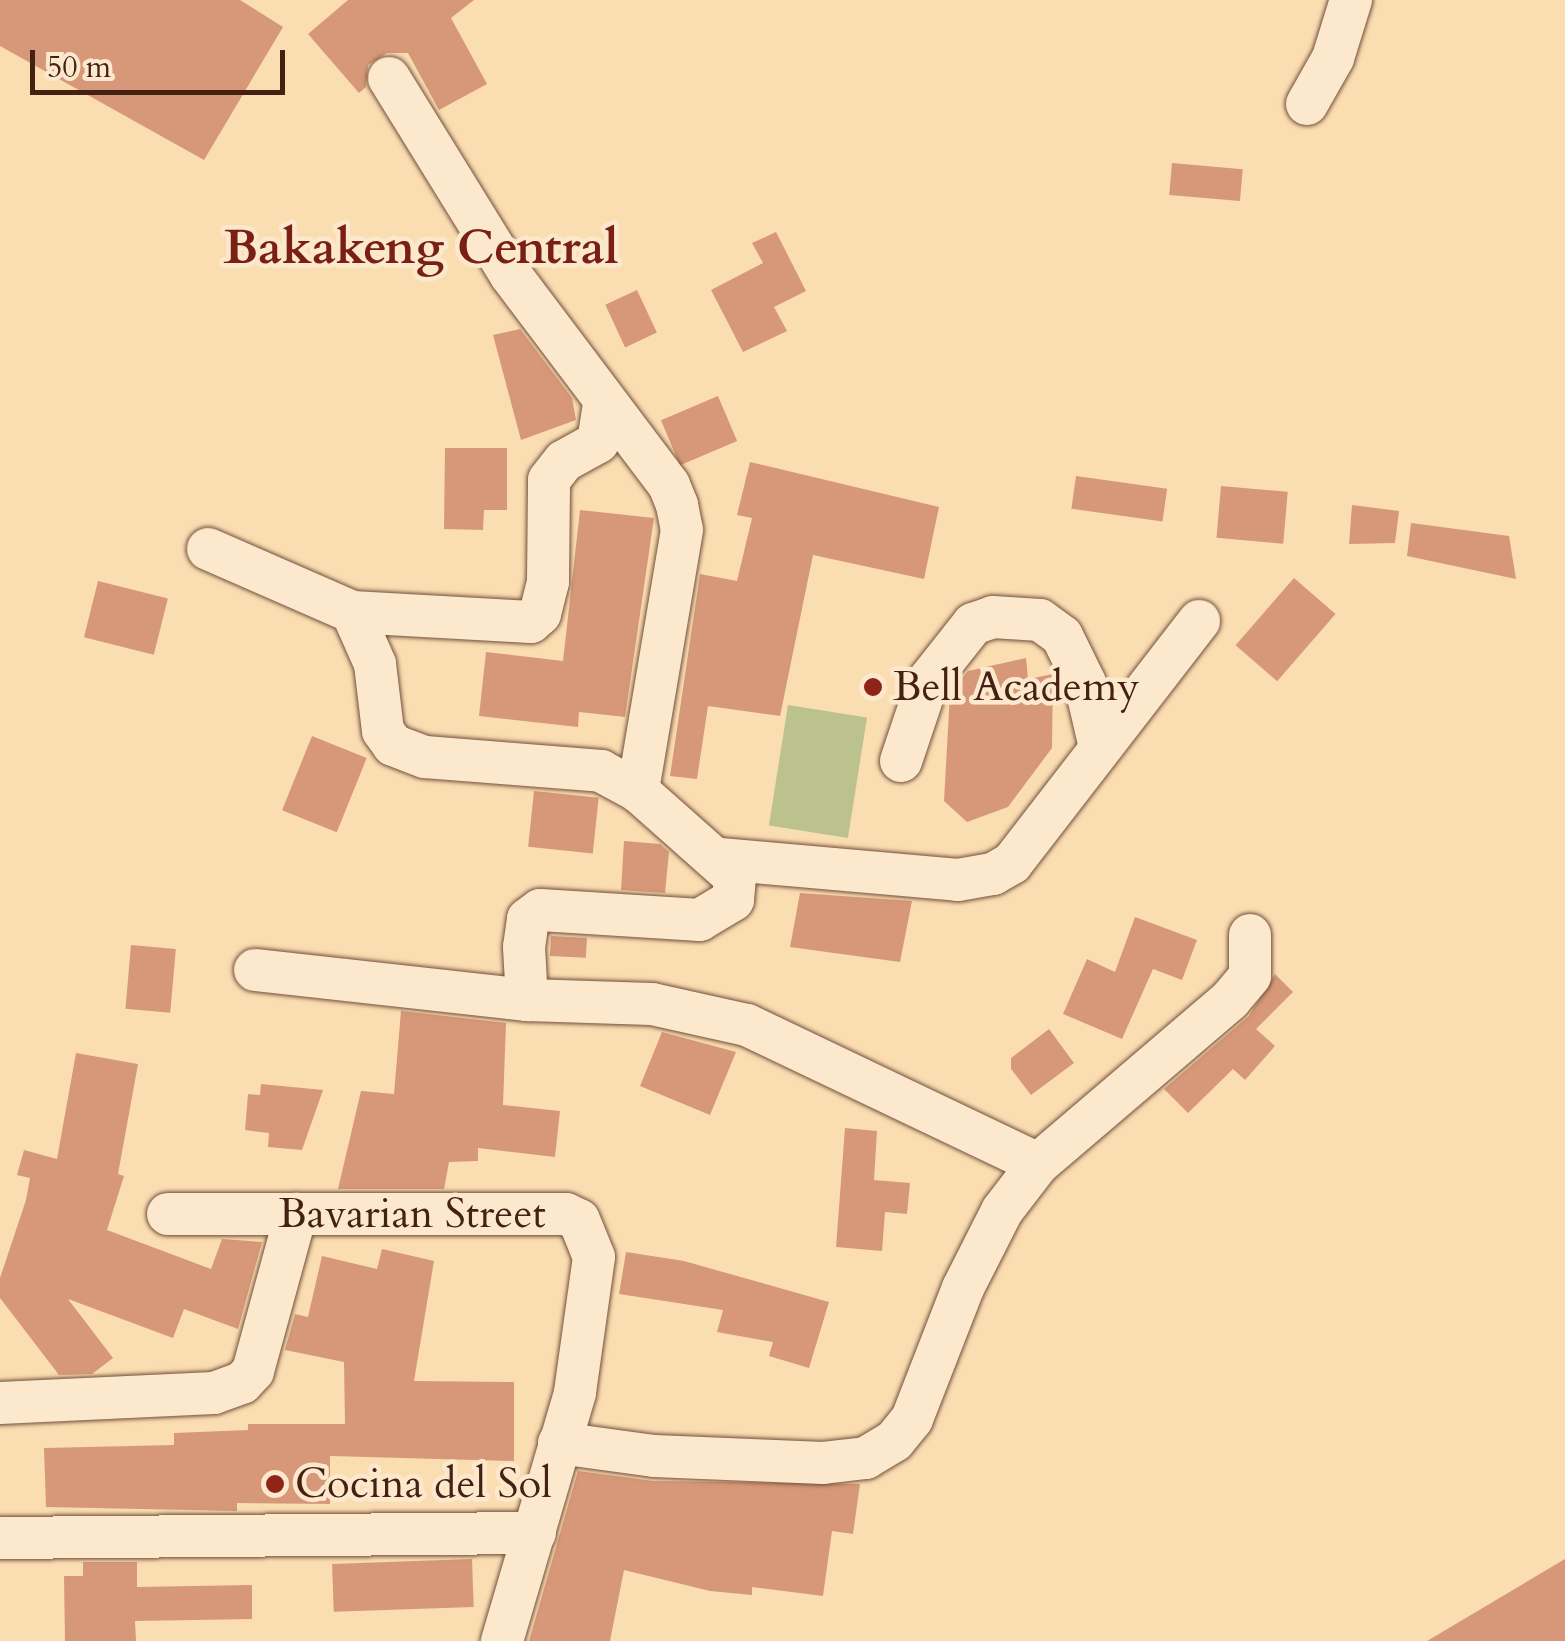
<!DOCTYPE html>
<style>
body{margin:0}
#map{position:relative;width:1565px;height:1641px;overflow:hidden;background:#fbddb2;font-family:Cardo,serif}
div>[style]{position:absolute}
.green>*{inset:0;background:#bcc28e;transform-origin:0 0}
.building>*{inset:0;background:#d79879;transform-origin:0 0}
.roads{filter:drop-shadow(0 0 2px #72503b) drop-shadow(0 0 2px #72503b)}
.minor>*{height:42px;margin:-21px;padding:0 21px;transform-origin:21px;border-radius:21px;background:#fce9cd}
.dots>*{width:28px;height:28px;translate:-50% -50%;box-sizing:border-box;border:5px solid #fce9cd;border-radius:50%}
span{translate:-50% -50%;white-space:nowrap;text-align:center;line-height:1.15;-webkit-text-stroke:9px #fce9cd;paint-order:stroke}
.poi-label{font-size:42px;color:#442113}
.left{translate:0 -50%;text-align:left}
.street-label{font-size:42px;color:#442113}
.quarter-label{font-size:48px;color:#7a1f14;font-weight:700}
.scale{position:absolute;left:30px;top:50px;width:255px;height:45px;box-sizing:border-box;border:5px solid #442113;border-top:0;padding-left:12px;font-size:30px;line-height:35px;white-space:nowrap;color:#442113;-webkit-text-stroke:8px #fce9cd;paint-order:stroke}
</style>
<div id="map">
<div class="green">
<div style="left:788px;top:705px;width:80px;height:122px;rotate:9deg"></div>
</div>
<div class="building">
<div style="clip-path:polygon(0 0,240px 0,283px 27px,204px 160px,0 46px)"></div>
<div style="clip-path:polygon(348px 0,474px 0,451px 18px,487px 84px,439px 110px,408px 53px,387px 53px,368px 65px,366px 87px,359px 93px,308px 34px)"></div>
<div style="left:1172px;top:163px;width:71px;height:32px;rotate:5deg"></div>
<div style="clip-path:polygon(776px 232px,806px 291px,774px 307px,787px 331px,743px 352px,711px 290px,763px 263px,752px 243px)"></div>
<div style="left:637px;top:290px;width:47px;height:35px;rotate:65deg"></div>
<div style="clip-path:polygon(520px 329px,572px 398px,576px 420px,521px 440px,493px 335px)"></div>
<div style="left:718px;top:396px;width:49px;height:62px;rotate:67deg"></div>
<div style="clip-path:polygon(445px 448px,507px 448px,507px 510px,484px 510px,483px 530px,444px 529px)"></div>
<div style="clip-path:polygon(750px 462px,939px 507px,924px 579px,813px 555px,780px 716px,708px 706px,697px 779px,670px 776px,700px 574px,737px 581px,752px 518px,737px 515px)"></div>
<div style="left:1076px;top:476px;width:92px;height:33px;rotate:8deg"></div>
<div style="left:1221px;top:486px;width:67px;height:52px;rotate:5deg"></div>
<div style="clip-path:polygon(1352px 505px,1399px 511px,1395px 543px,1349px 544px)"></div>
<div style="clip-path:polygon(580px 510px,654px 518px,625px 717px,579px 712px,578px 727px,479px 716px,486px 652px,563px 661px)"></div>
<div style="clip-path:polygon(1411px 523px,1509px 536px,1516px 579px,1407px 556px)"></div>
<div style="left:1294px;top:578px;width:55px;height:89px;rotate:41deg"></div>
<div style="left:98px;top:581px;width:72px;height:58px;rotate:14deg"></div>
<div style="clip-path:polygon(1026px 658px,1028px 679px,1053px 674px,1052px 748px,1008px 807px,967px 822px,944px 801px,950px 693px,968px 671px)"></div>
<div style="left:312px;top:736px;width:59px;height:80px;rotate:22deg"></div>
<div style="left:534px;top:791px;width:65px;height:56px;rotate:6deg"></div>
<div style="clip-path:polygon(624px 841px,660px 844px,669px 852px,665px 893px,621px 890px)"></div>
<div style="clip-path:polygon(800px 893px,912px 901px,900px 962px,790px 947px)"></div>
<div style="clip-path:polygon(1135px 917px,1197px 940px,1182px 980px,1153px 969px,1122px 1039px,1063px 1014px,1087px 959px,1115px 972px)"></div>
<div style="left:551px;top:936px;width:36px;height:20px;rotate:3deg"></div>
<div style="left:131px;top:945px;width:45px;height:64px;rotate:5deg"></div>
<div style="clip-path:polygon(1275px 974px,1293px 992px,1256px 1029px,1275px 1046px,1245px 1080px,1233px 1069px,1188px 1113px,1164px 1089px,1249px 1016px)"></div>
<div style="clip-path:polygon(401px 1011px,506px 1023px,503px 1105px,560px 1111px,555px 1157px,478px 1148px,478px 1161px,449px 1162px,444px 1189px,338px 1189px,361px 1091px,394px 1094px)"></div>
<div style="clip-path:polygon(1049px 1029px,1074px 1063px,1031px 1095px,1011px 1069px,1011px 1058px)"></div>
<div style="clip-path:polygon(662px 1032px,736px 1052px,710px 1115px,640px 1086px)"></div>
<div style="clip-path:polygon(76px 1053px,138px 1064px,118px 1174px,124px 1176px,107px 1230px,211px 1269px,222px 1239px,262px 1242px,238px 1329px,184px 1309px,173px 1338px,68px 1299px,113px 1358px,92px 1374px,59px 1375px,0 1298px,0 1278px,26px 1200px,30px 1178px,17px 1175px,24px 1150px,57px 1159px)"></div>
<div style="clip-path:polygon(261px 1084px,323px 1090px,302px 1150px,268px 1147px,269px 1133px,245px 1130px,248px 1094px,260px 1095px)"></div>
<div style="clip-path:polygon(845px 1128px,877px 1131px,874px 1180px,910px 1183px,907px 1214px,885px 1212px,882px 1251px,836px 1247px)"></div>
<div style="clip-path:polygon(382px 1249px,434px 1261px,414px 1381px,514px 1382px,514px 1461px,330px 1456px,330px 1504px,237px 1503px,237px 1511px,46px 1507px,44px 1448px,174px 1445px,174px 1433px,248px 1430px,248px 1424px,345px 1424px,344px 1362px,285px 1350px,295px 1314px,308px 1317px,322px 1256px,377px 1269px)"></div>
<div style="clip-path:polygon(626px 1252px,684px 1261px,829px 1302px,809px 1368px,769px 1356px,773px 1342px,717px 1332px,723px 1310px,619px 1294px)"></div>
<div style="clip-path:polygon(578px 1471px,653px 1481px,860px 1484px,853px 1534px,832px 1531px,823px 1596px,752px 1587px,752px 1595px,710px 1591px,624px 1570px,610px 1641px,529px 1641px)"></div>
<div style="left:472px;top:1559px;width:48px;height:140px;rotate:88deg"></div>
<div style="clip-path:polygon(1565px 1559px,1565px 1641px,1427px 1641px)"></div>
<div style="clip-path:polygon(83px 1562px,137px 1562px,137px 1587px,252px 1585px,252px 1619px,135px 1621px,136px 1641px,65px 1641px,64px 1576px,83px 1576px)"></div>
</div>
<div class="roads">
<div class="minor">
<div style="left:389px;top:78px;width:230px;rotate:58.3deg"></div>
<div style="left:510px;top:274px;width:264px;rotate:53deg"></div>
<div style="left:669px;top:485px;width:22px;rotate:68deg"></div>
<div style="left:677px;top:505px;width:25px;rotate:79deg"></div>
<div style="left:682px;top:530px;width:265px;rotate:99.6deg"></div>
<div style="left:1307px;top:104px;width:53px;rotate:-60.5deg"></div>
<div style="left:1333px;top:58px;width:61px;rotate:-72.8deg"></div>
<div style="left:208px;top:549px;width:157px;rotate:23.6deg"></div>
<div style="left:352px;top:612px;width:179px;rotate:3.2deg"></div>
<div style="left:531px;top:622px;width:12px;rotate:-42deg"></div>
<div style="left:540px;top:614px;width:33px;rotate:-76deg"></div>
<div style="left:548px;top:582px;width:102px;rotate:-89.4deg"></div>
<div style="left:549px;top:480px;width:24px;rotate:-52deg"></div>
<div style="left:564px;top:461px;width:39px;rotate:-29deg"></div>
<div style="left:598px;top:442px;width:39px;rotate:-81deg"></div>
<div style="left:352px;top:612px;width:57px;rotate:66.1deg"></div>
<div style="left:375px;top:664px;width:67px;rotate:83.2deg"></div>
<div style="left:383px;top:731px;width:17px;rotate:54deg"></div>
<div style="left:393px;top:745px;width:34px;rotate:21deg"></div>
<div style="left:425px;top:757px;width:177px;rotate:4.5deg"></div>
<div style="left:601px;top:771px;width:42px;rotate:28.4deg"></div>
<div style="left:638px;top:791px;width:130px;rotate:41.6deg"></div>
<div style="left:735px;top:877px;width:23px;rotate:95deg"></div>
<div style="left:733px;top:900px;width:39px;rotate:149deg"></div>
<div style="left:700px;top:920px;width:160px;rotate:-176.4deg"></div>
<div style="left:540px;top:910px;width:15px;rotate:143deg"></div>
<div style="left:528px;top:919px;width:28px;rotate:98deg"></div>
<div style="left:524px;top:947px;width:53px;rotate:86.8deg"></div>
<div style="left:527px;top:1000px;width:125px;rotate:1.8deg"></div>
<div style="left:652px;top:1004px;width:97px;rotate:12.5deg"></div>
<div style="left:747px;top:1025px;width:322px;rotate:25.5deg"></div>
<div style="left:1038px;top:1164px;width:59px;rotate:127.5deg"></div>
<div style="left:1002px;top:1211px;width:86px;rotate:116.9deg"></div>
<div style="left:963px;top:1288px;width:141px;rotate:111.3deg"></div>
<div style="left:912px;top:1419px;width:28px;rotate:129deg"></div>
<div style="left:894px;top:1441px;width:33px;rotate:149deg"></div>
<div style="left:866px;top:1458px;width:43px;rotate:173.4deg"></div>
<div style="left:823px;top:1463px;width:169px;rotate:-177.6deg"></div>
<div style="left:654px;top:1456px;width:96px;rotate:-172.2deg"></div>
<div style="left:901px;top:761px;width:84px;rotate:-71.4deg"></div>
<div style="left:928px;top:681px;width:73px;rotate:-51.7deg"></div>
<div style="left:973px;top:624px;width:21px;rotate:-19deg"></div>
<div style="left:993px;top:617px;width:47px;rotate:3.7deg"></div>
<div style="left:1040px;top:620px;width:27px;rotate:36deg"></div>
<div style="left:1062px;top:636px;width:52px;rotate:63.9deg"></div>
<div style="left:1085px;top:683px;width:62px;rotate:76.9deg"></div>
<div style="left:720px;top:859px;width:239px;rotate:5deg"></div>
<div style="left:958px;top:880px;width:36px;rotate:-10deg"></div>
<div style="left:993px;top:874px;width:22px;rotate:-30deg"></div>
<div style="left:1012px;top:863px;width:306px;rotate:-52.3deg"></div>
<div style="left:255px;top:970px;width:274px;rotate:6.3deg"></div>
<div style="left:1038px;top:1164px;width:253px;rotate:-40.5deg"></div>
<div style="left:1230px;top:1000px;width:31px;rotate:-50deg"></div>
<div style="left:1250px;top:976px;width:41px;rotate:-90deg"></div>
<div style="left:168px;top:1214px;width:398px"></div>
<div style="left:566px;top:1214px;width:14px;rotate:25deg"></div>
<div style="left:579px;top:1220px;width:40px;rotate:68deg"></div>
<div style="left:594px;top:1257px;width:137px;rotate:98deg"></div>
<div style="left:575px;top:1393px;width:259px;rotate:106.4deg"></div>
<div style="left:0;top:1403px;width:214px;rotate:-2.7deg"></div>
<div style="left:214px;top:1393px;width:30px;rotate:-20deg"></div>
<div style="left:242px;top:1383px;width:16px;rotate:-47deg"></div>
<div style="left:253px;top:1371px;width:163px;rotate:-74.7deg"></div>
<div style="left:0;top:1538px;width:535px;rotate:-0.54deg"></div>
</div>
</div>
<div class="dots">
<div style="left:873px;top:687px;background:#8f2418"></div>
<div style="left:275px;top:1484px;background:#8f2418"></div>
</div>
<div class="poi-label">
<span class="left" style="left:893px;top:687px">Bell Academy</span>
<span class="left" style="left:295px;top:1484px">Cocina del Sol</span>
</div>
<div class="street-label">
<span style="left:412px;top:1214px">Bavarian Street</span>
</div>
<div class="quarter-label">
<span style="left:421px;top:248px">Bakakeng Central</span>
</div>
<div class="scale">50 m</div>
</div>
